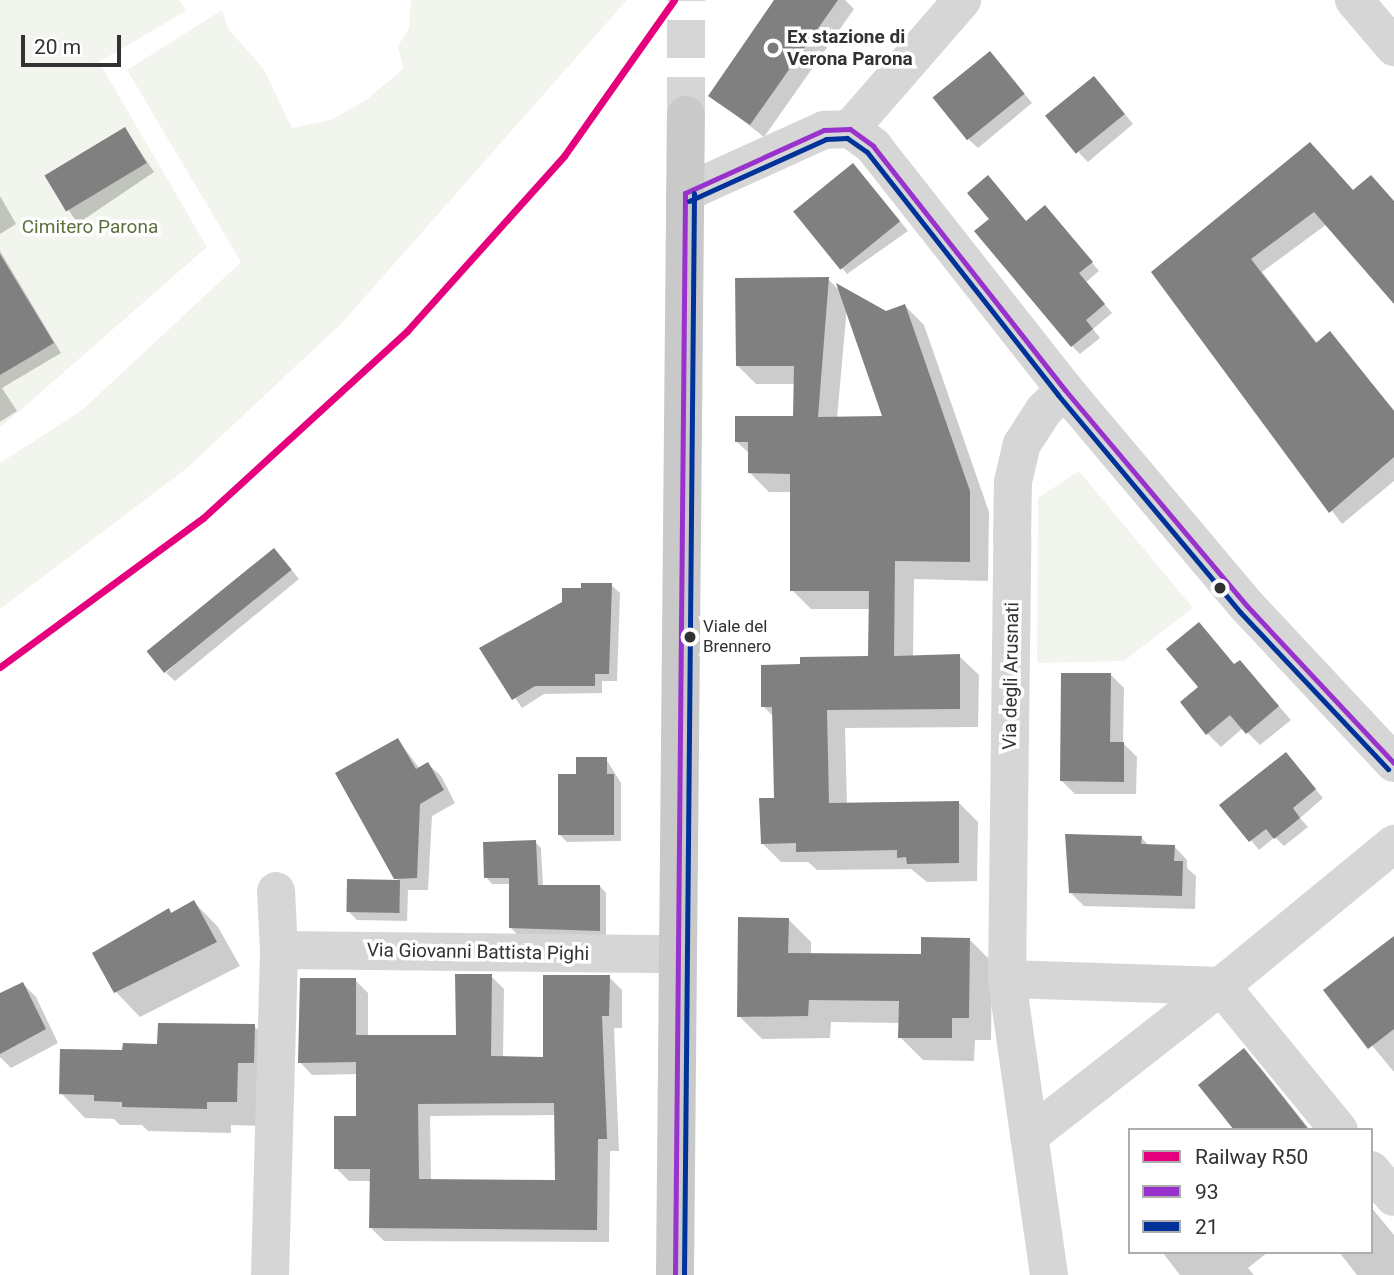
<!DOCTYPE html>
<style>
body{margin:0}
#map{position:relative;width:1394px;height:1275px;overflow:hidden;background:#fff;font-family:Roboto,sans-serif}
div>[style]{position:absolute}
.green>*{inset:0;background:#f2f5ed}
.shadow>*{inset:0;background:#0003;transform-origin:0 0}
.building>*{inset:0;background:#808080;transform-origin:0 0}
.major-tunnel>*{height:38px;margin-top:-19px;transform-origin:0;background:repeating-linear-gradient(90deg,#d6d6d6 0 38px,transparent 0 57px)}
.minor>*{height:38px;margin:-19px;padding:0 19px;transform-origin:19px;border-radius:19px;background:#d6d6d6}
.major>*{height:38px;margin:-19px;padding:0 19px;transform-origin:19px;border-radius:19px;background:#c9c9c9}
.bus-1>*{height:5px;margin:-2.5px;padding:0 2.5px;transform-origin:2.5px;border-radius:2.5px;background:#9932cc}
.bus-2>*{height:5px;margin:-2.5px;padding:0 2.5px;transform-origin:2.5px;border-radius:2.5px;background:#039}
.rail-1>*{height:7px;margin:-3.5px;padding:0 3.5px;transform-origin:3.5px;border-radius:3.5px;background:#e5007d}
.dots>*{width:19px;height:19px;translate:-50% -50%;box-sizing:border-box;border:4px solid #fff;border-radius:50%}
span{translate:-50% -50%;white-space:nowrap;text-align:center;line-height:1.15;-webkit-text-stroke:7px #fff;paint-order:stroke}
.bus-label{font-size:17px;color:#323232}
.left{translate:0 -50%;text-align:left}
.poi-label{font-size:19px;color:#323232;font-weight:700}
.park-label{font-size:19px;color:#5c703e}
.street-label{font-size:19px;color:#323232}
.legend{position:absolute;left:1128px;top:1128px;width:245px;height:126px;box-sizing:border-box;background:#fff;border:2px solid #adadad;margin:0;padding:9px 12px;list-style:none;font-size:21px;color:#323232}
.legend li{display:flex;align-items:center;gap:14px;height:35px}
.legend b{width:35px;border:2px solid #adadad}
.scale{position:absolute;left:21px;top:35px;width:100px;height:32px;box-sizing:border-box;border:4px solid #323232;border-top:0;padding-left:9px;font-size:21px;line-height:24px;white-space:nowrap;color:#323232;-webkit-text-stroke:5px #fff;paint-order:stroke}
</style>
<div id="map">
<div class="green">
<div style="clip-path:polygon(0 0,179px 0,186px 11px,99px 62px,207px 247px,0 428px)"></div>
<div style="clip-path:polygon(411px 0,627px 0,342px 323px,187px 468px,0 609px,0 463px,81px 411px,241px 262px,127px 70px,222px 10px,229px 30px,263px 68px,292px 128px,331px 120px,366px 100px,403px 69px,398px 46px,409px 28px)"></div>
<div style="clip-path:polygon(1079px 471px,1193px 608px,1124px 661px,1037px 663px,1038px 498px)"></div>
</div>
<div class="shadow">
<div style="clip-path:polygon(777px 0,845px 0,854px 9px,764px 137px,710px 95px)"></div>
<div style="clip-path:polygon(998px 62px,1032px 103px,978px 148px,969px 140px)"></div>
<div style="clip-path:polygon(1102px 86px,1133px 124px,1088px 162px,1079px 153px)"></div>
<div style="left:125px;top:129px;width:52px;height:92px;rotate:56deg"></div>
<div style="clip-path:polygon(862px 175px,908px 231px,847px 274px,796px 213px)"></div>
<div style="clip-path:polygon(1354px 192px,1394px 202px,1394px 302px,1327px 224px,1262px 272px,1318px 344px,1330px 334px,1394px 410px,1394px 481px,1342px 524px,1153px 273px)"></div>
<div style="clip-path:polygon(0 196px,16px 224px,0 234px)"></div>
<div style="clip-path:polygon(1053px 216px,1099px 271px,1086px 282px,1112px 313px,1093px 329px,1100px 338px,1080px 354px,1072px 346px,1026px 223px)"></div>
<div style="clip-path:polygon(0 251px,61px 353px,2px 388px,17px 411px,0 422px)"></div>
<div style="clip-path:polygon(evenodd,828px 279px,842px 293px,885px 313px,905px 306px,924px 325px,989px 512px,988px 581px,914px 579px,913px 657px,959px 656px,979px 675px,978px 727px,845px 728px,847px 805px,959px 803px,978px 822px,977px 881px,927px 882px,911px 869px,817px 870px,808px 862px,781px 862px,762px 843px,775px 800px,774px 717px,763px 706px,802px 666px,870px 658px,870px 609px,811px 609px,792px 590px,792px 492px,769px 492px,750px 473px,750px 454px,737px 442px,794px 417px,795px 384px,756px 384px,737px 365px,828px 279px,847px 307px,884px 418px,837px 418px,847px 307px)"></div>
<div style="clip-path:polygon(283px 559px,299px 579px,175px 681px,166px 673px)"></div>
<div style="clip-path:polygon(611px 585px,620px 593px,617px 681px,602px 681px,602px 693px,544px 694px,522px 708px,482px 649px,583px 590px)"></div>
<div style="clip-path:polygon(1240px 662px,1291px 720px,1260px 745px,1243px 728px,1221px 747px,1208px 734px,1201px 687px)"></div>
<div style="clip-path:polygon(1111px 675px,1124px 688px,1123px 743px,1137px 757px,1136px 794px,1075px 794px,1062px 781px)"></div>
<div style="clip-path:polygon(398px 740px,420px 769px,428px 764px,441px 776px,455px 803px,432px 816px,428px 890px,408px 890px,407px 921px,357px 920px,348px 911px,399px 881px,395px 877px)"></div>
<div style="clip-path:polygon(1286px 754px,1323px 798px,1300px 818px,1308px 827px,1284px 846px,1275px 837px,1259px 850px,1222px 805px)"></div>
<div style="clip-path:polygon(606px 759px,621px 783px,621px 841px,567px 842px,559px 834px,578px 776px)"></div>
<div style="clip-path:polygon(1141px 837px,1149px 846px,1174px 846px,1187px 860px,1187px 868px,1196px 876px,1195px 909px,1084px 906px,1071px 893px)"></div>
<div style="clip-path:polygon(535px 842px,541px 848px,543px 887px,600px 886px,606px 893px,606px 937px,517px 934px,511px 928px,511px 884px,492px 884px,486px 877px)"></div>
<div style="clip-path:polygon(194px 902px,218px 927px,240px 966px,140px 1017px,116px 992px,95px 953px,168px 910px,173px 914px)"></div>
<div style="clip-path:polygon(788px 919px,811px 942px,811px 955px,922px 956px,969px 939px,992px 962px,991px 1040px,975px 1040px,974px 1061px,923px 1060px,900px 1037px,900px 1023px,831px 1022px,830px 1038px,762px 1039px,739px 1016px)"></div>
<div style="clip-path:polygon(1394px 938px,1394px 1072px,1326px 990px)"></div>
<div style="clip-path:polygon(evenodd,491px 976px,504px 989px,503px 1058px,544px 1059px,609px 977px,622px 990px,622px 1028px,614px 1028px,619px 1151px,610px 1151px,609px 1242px,384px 1241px,371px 1228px,371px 1181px,349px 1181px,336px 1168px,358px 1117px,358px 1074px,312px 1075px,300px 1062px,355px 980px,368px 993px,368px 1037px,457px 1037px,491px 976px,556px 1115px,557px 1181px,431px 1181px,430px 1116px,556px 1115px)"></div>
<div style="clip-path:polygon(23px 984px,36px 997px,58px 1043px,11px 1068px,0 1057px,0 997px)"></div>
<div style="clip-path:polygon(254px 1026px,279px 1050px,261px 1126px,231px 1125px,231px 1133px,148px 1131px,142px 1125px,120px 1125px,114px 1119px,85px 1118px,61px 1093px,124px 1051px)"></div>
<div style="clip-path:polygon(1243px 1050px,1260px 1067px,1310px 1130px,1236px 1130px)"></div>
<div style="clip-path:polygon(1371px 1207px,1394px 1235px,1394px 1275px,1357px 1275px,1339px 1252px,1371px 1252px)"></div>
<div style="clip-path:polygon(1162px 1252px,1268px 1252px,1248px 1268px,1254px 1275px,1180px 1275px)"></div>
</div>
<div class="building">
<div style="clip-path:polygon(774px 0,838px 0,750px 125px,708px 96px)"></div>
<div style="left:990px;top:51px;width:55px;height:74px;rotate:51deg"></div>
<div style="left:1094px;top:76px;width:49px;height:63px;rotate:51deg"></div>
<div style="left:125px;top:127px;width:42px;height:94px;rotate:59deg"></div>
<div style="clip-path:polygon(1310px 142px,1353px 190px,1371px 175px,1394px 201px,1394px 304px,1314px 212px,1251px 259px,1316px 343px,1330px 331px,1394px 411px,1394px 457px,1329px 513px,1151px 272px)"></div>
<div style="left:853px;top:163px;width:75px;height:77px;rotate:51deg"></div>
<div style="clip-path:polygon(988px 175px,1026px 221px,1045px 205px,1093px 262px,1079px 273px,1105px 304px,1086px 320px,1093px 329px,1071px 347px,974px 231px,989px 219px,967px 193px)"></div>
<div style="clip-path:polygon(0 254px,54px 343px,0 375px)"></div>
<div style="clip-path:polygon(829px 277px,818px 417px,882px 416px,836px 283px,886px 311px,905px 304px,970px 491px,970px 562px,895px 561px,894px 656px,960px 654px,960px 709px,827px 710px,829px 803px,959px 801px,959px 863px,907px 864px,906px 857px,897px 858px,897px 850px,796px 852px,796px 843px,761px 844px,759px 798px,774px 798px,772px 707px,761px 707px,761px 665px,800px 664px,800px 657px,868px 656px,869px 591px,790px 591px,790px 474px,748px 473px,748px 442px,735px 442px,735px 416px,793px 416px,794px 366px,736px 366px,735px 278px)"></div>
<div style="left:274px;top:548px;width:28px;height:164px;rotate:51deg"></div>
<div style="clip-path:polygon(581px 583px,612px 583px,609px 674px,595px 674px,595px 686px,535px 686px,512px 700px,479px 648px,562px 602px,562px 588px,581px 588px)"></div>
<div style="clip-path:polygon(1199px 622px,1234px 664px,1240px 660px,1279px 706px,1246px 734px,1230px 715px,1206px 735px,1180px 702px,1198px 687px,1166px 649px)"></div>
<div style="clip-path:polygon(1061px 673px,1111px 673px,1110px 742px,1124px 742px,1124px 782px,1060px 781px)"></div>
<div style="clip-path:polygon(398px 738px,416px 769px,428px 762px,444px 790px,420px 804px,417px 878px,394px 879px,335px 773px)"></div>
<div style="clip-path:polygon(1286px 752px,1316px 789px,1293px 808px,1300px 818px,1274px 839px,1266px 829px,1249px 842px,1219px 805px)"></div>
<div style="clip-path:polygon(576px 757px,607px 757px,607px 774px,614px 774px,614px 835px,558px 835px,558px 774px,576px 774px)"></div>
<div style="clip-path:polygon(1065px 834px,1142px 836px,1141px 844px,1175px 845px,1174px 861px,1183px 861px,1182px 896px,1069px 893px)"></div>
<div style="clip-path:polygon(536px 840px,538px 885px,600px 885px,600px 931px,509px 928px,509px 878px,484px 878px,483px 842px)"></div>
<div style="left:347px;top:879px;width:53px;height:33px;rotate:1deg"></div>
<div style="clip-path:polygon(194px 900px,217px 942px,114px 993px,92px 953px,169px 908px,171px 913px)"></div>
<div style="clip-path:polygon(738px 917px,789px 918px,788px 953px,921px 954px,921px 937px,970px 938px,969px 1018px,952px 1018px,952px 1038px,898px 1038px,899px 1001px,809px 1000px,808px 1016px,737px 1017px)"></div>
<div style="clip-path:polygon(1394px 936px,1394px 1029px,1368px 1049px,1323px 990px)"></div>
<div style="clip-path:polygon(evenodd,455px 974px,492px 974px,491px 1056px,543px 1057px,543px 975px,610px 975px,609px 1016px,602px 1016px,607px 1139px,598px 1139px,597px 1230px,369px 1228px,370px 1169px,334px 1169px,334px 1116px,356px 1116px,356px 1062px,298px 1063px,300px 978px,356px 978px,356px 1035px,456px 1035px,455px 974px,554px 1103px,555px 1180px,419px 1179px,418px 1104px,554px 1103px)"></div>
<div style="clip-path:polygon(23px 982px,46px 1029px,0 1054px,0 993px)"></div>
<div style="clip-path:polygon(158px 1023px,255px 1024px,254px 1063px,238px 1063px,237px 1102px,207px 1102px,207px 1109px,122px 1107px,122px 1102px,94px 1101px,94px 1095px,59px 1094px,60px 1049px,122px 1050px,123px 1043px,157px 1044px)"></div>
<div style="clip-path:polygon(1244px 1048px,1268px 1078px,1309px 1130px,1234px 1130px,1198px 1085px)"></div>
</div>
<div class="major-tunnel">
<div style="left:686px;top:115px;width:115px;rotate:-90deg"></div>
</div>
<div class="minor">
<div style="left:1354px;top:0;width:62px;rotate:49.6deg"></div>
<div style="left:850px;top:129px;width:171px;rotate:-49deg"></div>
<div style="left:685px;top:193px;width:153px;rotate:-24.4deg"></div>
<div style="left:824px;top:130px;width:26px;rotate:-2deg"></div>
<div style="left:850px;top:129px;width:29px;rotate:36deg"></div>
<div style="left:873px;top:146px;width:310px;rotate:51.8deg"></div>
<div style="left:1065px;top:390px;width:282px;rotate:49.9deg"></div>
<div style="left:1247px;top:606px;width:215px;rotate:46.9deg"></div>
<div style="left:279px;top:950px;width:399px;rotate:0.6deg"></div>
<div style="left:1007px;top:979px;width:214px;rotate:1.9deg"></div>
<div style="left:1221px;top:986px;width:224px;rotate:-39.4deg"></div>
<div style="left:1029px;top:1136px;width:244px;rotate:-38deg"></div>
<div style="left:1221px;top:986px;width:186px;rotate:50.7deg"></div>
<div style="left:1371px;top:1170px;width:35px;rotate:50deg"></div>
<div style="left:270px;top:1275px;width:325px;rotate:-88.4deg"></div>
<div style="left:279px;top:950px;width:59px;rotate:-92.9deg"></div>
<div style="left:1049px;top:1275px;width:299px;rotate:-98.1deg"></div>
<div style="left:1007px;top:979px;width:440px;rotate:-89.3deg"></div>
<div style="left:1012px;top:539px;width:57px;rotate:-89deg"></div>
<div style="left:1013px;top:482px;width:39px;rotate:-77deg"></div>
<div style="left:1022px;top:444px;width:40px;rotate:-57.1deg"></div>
<div style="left:1044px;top:410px;width:29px;rotate:-44deg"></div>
</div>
<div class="major">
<div style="left:675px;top:1275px;width:1160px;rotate:-89.46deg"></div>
</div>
<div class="bus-1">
<div style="left:685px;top:193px;width:153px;rotate:-24.4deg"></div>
<div style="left:824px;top:130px;width:26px;rotate:-2deg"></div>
<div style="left:850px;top:129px;width:29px;rotate:36deg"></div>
<div style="left:873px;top:146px;width:310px;rotate:51.8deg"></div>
<div style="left:1065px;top:390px;width:282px;rotate:49.9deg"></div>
<div style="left:1247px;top:606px;width:215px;rotate:46.9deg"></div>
<div style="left:675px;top:1275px;width:1082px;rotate:-89.47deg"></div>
</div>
<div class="bus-2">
<div style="left:689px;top:201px;width:150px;rotate:-24.3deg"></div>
<div style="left:826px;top:139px;width:21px;rotate:-3deg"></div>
<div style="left:847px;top:138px;width:24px;rotate:35deg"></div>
<div style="left:867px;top:152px;width:309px;rotate:51.8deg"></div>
<div style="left:1058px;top:395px;width:283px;rotate:50deg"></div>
<div style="left:1240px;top:612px;width:216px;rotate:46.7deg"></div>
<div style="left:684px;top:1275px;width:1082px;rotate:-89.47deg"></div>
</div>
<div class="rail-1">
<div style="left:0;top:667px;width:252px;rotate:-36.3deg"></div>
<div style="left:203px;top:518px;width:277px;rotate:-42.5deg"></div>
<div style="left:407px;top:331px;width:235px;rotate:-48.1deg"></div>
<div style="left:564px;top:156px;width:191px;rotate:-54.8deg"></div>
</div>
<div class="dots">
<div style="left:773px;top:48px;background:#7a7a7a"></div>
<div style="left:1220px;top:588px;background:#323232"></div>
<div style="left:690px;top:637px;background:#323232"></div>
</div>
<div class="bus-label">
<span class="left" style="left:703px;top:637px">Viale del<br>Brennero</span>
</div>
<div class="poi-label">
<span class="left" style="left:787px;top:48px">Ex stazione di<br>Verona Parona</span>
</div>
<div class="park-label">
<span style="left:90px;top:227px">Cimitero Parona</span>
</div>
<div class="street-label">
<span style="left:1011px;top:676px;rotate:-89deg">Via degli Arusnati</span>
<span style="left:478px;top:952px;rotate:1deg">Via Giovanni Battista Pighi</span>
</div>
<ul class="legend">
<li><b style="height:9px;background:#e5007d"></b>Railway R50</li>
<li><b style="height:9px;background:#9932cc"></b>93</li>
<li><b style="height:9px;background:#039"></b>21</li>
</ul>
<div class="scale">20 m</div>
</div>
